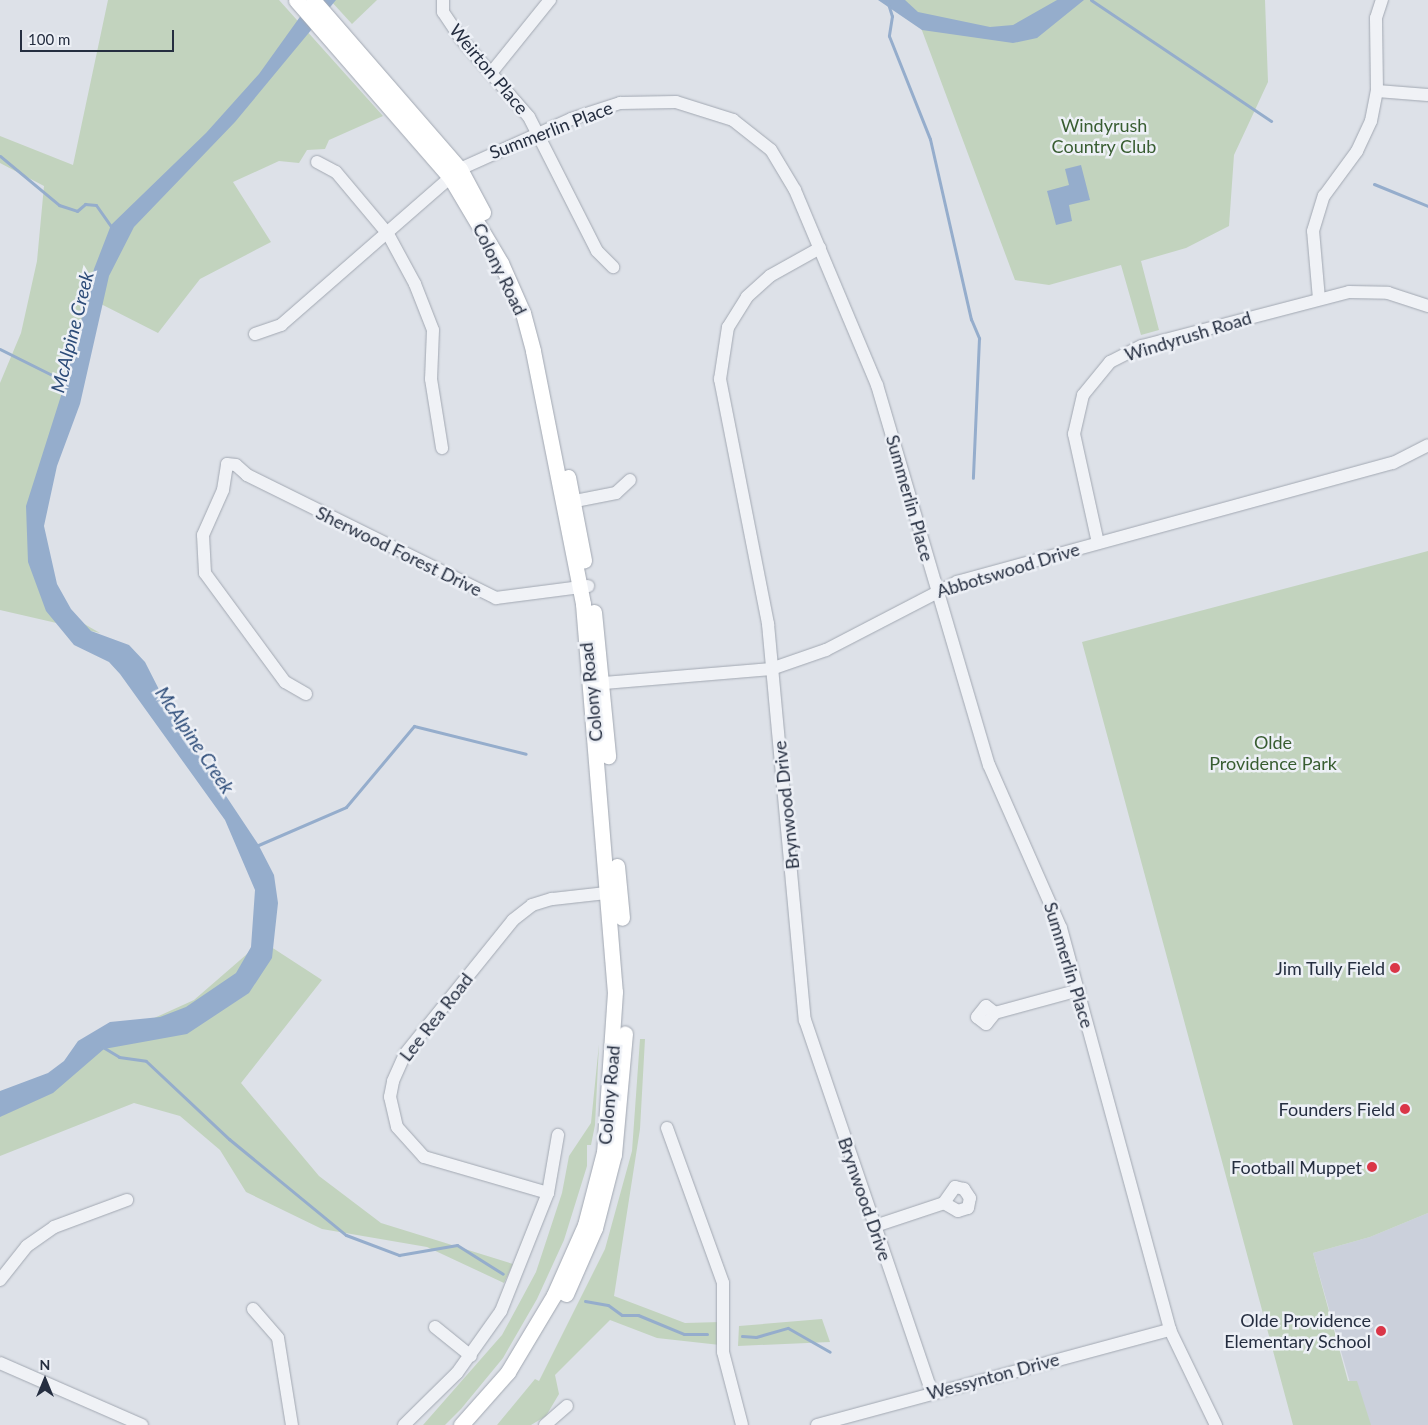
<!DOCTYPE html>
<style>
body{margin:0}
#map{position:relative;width:1428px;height:1425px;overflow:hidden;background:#dde1e8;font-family:Lato,sans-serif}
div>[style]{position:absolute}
.built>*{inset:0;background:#cbd0db}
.green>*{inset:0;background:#c2d3be}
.water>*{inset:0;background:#95adcc}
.stream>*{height:3px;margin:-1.5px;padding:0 1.5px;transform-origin:1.5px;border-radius:1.5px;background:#95adcc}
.roads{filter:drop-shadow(0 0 1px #a2a8b2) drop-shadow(0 0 1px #a2a8b2)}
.minor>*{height:12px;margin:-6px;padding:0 6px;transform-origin:6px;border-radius:6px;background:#f0f2f6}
.major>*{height:15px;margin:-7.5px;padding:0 7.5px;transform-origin:7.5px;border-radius:7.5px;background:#fff}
.dots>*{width:14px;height:14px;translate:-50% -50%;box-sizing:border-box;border:2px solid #edf0f6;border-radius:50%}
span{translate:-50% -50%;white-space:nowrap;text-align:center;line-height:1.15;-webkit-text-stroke:5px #edf0f6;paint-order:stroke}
.street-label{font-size:18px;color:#252e40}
.park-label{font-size:18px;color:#385d31}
.poi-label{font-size:18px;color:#252e40}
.right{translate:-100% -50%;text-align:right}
.water-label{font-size:19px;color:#2c4b78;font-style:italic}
.north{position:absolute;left:20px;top:1355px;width:50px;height:50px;-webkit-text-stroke:4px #edf0f6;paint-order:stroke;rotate:0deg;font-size:14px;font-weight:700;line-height:20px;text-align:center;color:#252e40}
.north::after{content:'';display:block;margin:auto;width:18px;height:22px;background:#252e40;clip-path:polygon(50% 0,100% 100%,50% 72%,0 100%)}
.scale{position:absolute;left:20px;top:30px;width:154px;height:22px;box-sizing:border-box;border:2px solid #252e40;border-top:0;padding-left:6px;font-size:15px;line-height:18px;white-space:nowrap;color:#252e40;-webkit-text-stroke:4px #edf0f6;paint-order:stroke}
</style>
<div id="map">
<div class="built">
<div style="clip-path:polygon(1428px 1213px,1428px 1425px,1362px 1425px,1313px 1253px,1370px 1237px)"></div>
</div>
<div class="green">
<div style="clip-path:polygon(108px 0,279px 0,383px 116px,329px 140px,325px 149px,307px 150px,299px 163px,279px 161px,233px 182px,271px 242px,200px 279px,158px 333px,97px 302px,30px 530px,60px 610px,100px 633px,0 610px,0 383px,21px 333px,37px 261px,44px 186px,0 163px,0 136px,73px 165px)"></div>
<div style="clip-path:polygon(330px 0,377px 0,352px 24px)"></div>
<div style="clip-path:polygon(894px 0,1265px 0,1268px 82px,1234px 155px,1229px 226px,1186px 248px,1141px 261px,1159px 330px,1141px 335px,1121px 265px,1049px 285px,1015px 280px,917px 17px)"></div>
<div style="clip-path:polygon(1428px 551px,1428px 1213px,1370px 1237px,1313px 1253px,1348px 1381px,1357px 1381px,1371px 1425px,1293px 1425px,1082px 642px)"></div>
<div style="clip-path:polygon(262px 941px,322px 980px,241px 1083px,319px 1176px,381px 1223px,513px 1264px,504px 1283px,427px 1247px,322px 1229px,246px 1192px,220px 1150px,180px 1116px,134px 1103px,0 1156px,0 1103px,108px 1039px,194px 1000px)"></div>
<div style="clip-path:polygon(640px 1039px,645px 1039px,640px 1129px,614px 1296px,685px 1323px,721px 1322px,720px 1345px,657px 1338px,610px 1320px,555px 1375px,559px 1394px,546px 1416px,531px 1425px,497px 1425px,535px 1379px,539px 1381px,605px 1249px,632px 1151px)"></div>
<div style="clip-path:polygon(599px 1044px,595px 1125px,591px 1145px,587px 1145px,587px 1166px,564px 1240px,537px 1299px,503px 1358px,461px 1409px,445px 1425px,423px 1425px,502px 1335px,536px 1272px,562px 1193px,569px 1156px,591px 1123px)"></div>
<div style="clip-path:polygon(822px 1319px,830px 1342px,738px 1346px,739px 1326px)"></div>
</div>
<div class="water">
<div style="clip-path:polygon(312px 0,336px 0,235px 122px,134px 227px,109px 276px,80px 404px,57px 466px,44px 526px,57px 584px,71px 609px,91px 631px,129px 645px,145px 662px,172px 715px,258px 844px,274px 875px,278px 903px,272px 958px,249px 993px,187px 1034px,104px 1049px,53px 1093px,0 1117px,0 1091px,48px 1073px,64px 1061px,78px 1041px,110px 1022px,160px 1017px,186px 1007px,236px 973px,251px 947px,255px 890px,225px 820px,120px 674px,109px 662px,74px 645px,46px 611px,28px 562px,26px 506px,66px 380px,94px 269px,111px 225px,206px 133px,259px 74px)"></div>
<div style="clip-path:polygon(878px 0,905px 0,918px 12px,990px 27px,1013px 25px,1057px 0,1084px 0,1037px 38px,1013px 43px,922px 30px)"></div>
<div style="clip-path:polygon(1081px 165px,1090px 200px,1069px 205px,1072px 221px,1056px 225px,1047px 191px,1069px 185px,1065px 169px)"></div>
</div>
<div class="stream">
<div style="left:887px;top:0;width:17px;rotate:73deg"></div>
<div style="left:892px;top:16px;width:20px;rotate:99deg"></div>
<div style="left:889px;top:36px;width:111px;rotate:68.3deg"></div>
<div style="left:930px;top:139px;width:185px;rotate:77.2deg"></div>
<div style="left:971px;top:319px;width:21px;rotate:67deg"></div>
<div style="left:979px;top:338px;width:140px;rotate:92.5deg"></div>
<div style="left:1091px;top:0;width:217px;rotate:33.9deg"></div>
<div style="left:0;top:156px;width:77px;rotate:39.7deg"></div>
<div style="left:59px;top:205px;width:19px;rotate:18deg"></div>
<div style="left:77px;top:211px;width:11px;rotate:-41deg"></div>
<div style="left:85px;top:204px;width:11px;rotate:5deg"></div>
<div style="left:96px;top:205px;width:28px;rotate:55deg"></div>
<div style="left:1374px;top:184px;width:58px;rotate:22.2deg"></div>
<div style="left:0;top:349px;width:76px;rotate:26.6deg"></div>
<div style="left:256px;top:846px;width:98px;rotate:-23.4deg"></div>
<div style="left:346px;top:807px;width:106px;rotate:-50deg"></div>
<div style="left:414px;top:726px;width:115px;rotate:14deg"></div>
<div style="left:101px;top:1046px;width:21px;rotate:31deg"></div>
<div style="left:119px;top:1057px;width:27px;rotate:8deg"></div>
<div style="left:146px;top:1061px;width:114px;rotate:43.2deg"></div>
<div style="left:229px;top:1139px;width:151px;rotate:39.4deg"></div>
<div style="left:346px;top:1235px;width:57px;rotate:20.7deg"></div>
<div style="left:399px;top:1255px;width:59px;rotate:-9.8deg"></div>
<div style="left:457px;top:1245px;width:54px;rotate:32.2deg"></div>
<div style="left:585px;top:1301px;width:23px;rotate:10deg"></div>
<div style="left:608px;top:1305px;width:17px;rotate:36deg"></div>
<div style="left:622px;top:1315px;width:16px"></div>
<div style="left:638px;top:1315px;width:50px;rotate:22.4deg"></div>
<div style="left:684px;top:1334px;width:23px"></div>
<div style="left:742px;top:1336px;width:14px;rotate:4deg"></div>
<div style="left:756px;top:1337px;width:33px;rotate:-16deg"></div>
<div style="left:788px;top:1328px;width:48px;rotate:29.7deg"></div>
</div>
<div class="roads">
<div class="minor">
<div style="left:443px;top:0;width:12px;rotate:90deg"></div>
<div style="left:443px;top:12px;width:32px;rotate:56deg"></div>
<div style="left:461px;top:39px;width:103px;rotate:48.9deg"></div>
<div style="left:529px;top:117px;width:150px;rotate:63.1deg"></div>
<div style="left:597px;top:251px;width:23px;rotate:45deg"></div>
<div style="left:491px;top:73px;width:94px;rotate:-51.1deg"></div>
<div style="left:1377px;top:91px;width:51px;rotate:4.5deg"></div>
<div style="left:317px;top:162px;width:21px;rotate:28deg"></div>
<div style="left:336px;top:172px;width:81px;rotate:50deg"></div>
<div style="left:388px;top:234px;width:57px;rotate:61.6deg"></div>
<div style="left:415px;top:284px;width:49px;rotate:68.6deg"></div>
<div style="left:433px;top:330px;width:49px;rotate:92.3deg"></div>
<div style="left:431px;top:379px;width:70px;rotate:80.9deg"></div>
<div style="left:820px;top:248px;width:57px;rotate:150.8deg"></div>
<div style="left:770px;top:276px;width:31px;rotate:138deg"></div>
<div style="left:747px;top:297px;width:36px;rotate:122deg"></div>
<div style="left:728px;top:327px;width:53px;rotate:98.7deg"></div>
<div style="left:720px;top:379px;width:250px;rotate:78.9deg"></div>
<div style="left:768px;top:624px;width:398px;rotate:84.7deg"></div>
<div style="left:805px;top:1020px;width:393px;rotate:71.2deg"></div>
<div style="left:1319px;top:299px;width:68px;rotate:-95deg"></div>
<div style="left:1313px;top:231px;width:37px;rotate:-73deg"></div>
<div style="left:1324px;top:196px;width:56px;rotate:-53.7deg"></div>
<div style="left:1357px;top:151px;width:33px;rotate:-65deg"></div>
<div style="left:1371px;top:121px;width:31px;rotate:-79deg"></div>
<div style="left:1377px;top:91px;width:73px;rotate:-90.8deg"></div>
<div style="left:1376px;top:18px;width:19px;rotate:-72deg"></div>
<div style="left:255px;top:334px;width:28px;rotate:-19deg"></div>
<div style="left:281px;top:325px;width:237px;rotate:-41.1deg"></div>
<div style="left:460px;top:169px;width:122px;rotate:-24.2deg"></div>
<div style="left:571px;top:119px;width:52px;rotate:-18.1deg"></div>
<div style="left:620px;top:103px;width:56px;rotate:-1deg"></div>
<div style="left:676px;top:102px;width:60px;rotate:17.5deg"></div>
<div style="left:733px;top:120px;width:48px;rotate:38.3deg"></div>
<div style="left:771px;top:150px;width:47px;rotate:59deg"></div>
<div style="left:795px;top:190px;width:212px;rotate:67.2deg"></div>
<div style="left:877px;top:385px;width:396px;rotate:73.6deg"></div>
<div style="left:989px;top:765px;width:178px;rotate:66.2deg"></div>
<div style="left:1061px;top:928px;width:417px;rotate:74.8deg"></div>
<div style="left:1170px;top:1330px;width:106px;rotate:64.2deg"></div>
<div style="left:565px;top:503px;width:52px;rotate:-11.1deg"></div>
<div style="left:616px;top:493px;width:19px;rotate:-43deg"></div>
<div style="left:1098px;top:543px;width:112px;rotate:-102.4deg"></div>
<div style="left:1074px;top:434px;width:40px;rotate:-77deg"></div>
<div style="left:1083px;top:395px;width:43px;rotate:-50.7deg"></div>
<div style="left:1110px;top:362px;width:36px;rotate:-27deg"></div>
<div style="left:1142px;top:346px;width:214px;rotate:-14.6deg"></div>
<div style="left:1349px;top:292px;width:39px;rotate:1deg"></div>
<div style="left:1388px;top:293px;width:42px;rotate:18deg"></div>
<div style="left:592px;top:684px;width:180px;rotate:-4.8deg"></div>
<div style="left:771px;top:669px;width:58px;rotate:-19.1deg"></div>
<div style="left:826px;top:650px;width:148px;rotate:-27.4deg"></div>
<div style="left:957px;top:582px;width:452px;rotate:-15.3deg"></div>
<div style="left:1393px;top:463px;width:39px;rotate:-27deg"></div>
<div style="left:306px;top:694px;width:24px;rotate:-150deg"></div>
<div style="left:285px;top:682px;width:135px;rotate:-126.3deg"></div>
<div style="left:205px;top:573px;width:38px;rotate:-93deg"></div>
<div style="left:203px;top:535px;width:49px;rotate:-66deg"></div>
<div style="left:223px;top:490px;width:26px;rotate:-81deg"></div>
<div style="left:227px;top:464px;width:9px;rotate:6deg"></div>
<div style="left:236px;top:465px;width:15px;rotate:42deg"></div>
<div style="left:247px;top:475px;width:278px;rotate:26.3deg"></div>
<div style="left:496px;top:598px;width:93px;rotate:-7.4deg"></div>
<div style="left:995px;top:1013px;width:14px;rotate:129deg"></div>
<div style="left:986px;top:1024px;width:11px;rotate:-142deg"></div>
<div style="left:977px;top:1017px;width:14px;rotate:-51deg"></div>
<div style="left:986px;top:1006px;width:11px;rotate:38deg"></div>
<div style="left:995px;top:1013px;width:87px;rotate:-15.3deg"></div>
<div style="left:667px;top:1128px;width:165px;rotate:70.1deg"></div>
<div style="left:723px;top:1283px;width:69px;rotate:90deg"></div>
<div style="left:723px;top:1352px;width:75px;rotate:75.4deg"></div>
<div style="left:548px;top:1193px;width:129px;rotate:-163.8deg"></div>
<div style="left:424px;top:1157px;width:40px;rotate:-132deg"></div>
<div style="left:397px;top:1127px;width:31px;rotate:-103deg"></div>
<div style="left:390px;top:1097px;width:16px;rotate:-79deg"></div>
<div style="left:393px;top:1081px;width:30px;rotate:-66deg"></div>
<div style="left:405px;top:1054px;width:172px;rotate:-51.1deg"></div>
<div style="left:513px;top:920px;width:24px;rotate:-38deg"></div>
<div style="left:532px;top:905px;width:21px;rotate:-17deg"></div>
<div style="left:552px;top:899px;width:62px;rotate:-6.4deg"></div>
<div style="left:875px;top:1226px;width:73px;rotate:-18.4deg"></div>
<div style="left:944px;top:1203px;width:16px;rotate:30deg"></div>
<div style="left:958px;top:1211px;width:10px;rotate:-17deg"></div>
<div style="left:968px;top:1208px;width:10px;rotate:-79deg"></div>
<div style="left:970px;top:1198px;width:11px;rotate:-124deg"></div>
<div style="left:964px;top:1189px;width:9px;rotate:-167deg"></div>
<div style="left:955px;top:1187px;width:19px;rotate:125deg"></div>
<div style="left:0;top:1280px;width:43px;rotate:-51.5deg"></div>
<div style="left:27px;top:1246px;width:33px;rotate:-35deg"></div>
<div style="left:54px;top:1227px;width:78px;rotate:-20.3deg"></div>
<div style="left:253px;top:1309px;width:38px;rotate:49deg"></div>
<div style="left:278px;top:1338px;width:88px;rotate:80.9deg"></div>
<div style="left:435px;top:1327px;width:46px;rotate:38.9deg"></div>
<div style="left:0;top:1363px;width:155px;rotate:23.6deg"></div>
<div style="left:404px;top:1425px;width:74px;rotate:-44.5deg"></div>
<div style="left:457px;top:1373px;width:76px;rotate:-54.6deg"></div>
<div style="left:501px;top:1311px;width:127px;rotate:-68.3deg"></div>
<div style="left:548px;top:1193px;width:59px;rotate:-80.2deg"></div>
<div style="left:545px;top:1425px;width:29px;rotate:-41deg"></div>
<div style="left:817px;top:1425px;width:366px;rotate:-15.1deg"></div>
</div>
<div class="major">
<div style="left:296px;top:0;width:235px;rotate:49deg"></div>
<div style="left:450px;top:177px;width:100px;rotate:59.3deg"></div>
<div style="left:501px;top:263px;width:55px;rotate:66.3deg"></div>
<div style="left:523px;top:313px;width:39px;rotate:75deg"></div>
<div style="left:533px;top:351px;width:258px;rotate:78.8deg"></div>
<div style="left:583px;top:604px;width:389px;rotate:85.3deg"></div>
<div style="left:615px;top:992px;width:160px;rotate:93.9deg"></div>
<div style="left:604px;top:1152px;width:75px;rotate:104.6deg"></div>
<div style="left:585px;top:1225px;width:77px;rotate:113.9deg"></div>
<div style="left:554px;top:1295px;width:90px;rotate:120.9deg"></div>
<div style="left:508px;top:1372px;width:71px;rotate:131.6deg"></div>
<div style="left:313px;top:0;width:224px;rotate:49deg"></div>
<div style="left:460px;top:169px;width:49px;rotate:61.9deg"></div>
<div style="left:568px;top:477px;width:85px;rotate:79.1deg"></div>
<div style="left:594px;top:612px;width:145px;rotate:84.4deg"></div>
<div style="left:617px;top:866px;width:52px;rotate:84.5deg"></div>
<div style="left:566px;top:1294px;width:72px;rotate:-66.3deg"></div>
<div style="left:595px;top:1228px;width:76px;rotate:-75.6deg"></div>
<div style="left:614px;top:1154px;width:121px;rotate:-84.8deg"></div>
</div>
</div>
<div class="dots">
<div style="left:1395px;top:968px;background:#da3648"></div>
<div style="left:1405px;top:1109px;background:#da3648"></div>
<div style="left:1372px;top:1167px;background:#da3648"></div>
<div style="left:1381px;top:1331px;background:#da3648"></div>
</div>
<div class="street-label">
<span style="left:489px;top:69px;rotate:50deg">Weirton Place</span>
<span style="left:551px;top:130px;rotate:-21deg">Summerlin Place</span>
<span style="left:500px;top:269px;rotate:64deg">Colony Road</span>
<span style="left:1188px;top:336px;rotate:-17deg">Windyrush Road</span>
<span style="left:910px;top:498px;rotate:74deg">Summerlin Place</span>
<span style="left:399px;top:551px;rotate:26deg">Sherwood Forest Drive</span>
<span style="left:1008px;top:570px;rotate:-17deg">Abbotswood Drive</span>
<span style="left:591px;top:692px;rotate:-96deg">Colony Road</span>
<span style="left:786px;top:805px;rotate:-96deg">Brynwood Drive</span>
<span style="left:1069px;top:965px;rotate:73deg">Summerlin Place</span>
<span style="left:436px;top:1017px;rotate:-52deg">Lee Rea Road</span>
<span style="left:609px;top:1095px;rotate:-85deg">Colony Road</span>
<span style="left:865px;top:1199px;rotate:71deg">Brynwood Drive</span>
<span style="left:993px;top:1376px;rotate:-15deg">Wessynton Drive</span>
</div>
<div class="park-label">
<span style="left:1104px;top:136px">Windyrush<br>Country Club</span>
<span style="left:1273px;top:753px">Olde<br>Providence Park</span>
</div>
<div class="poi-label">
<span class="right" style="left:1385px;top:968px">Jim Tully Field</span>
<span class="right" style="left:1395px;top:1109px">Founders Field</span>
<span class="right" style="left:1362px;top:1167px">Football Muppet</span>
<span class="right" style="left:1371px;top:1331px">Olde Providence<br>Elementary School</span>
</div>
<div class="water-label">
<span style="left:72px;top:332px;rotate:-76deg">McAlpine Creek</span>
<span style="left:195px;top:740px;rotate:56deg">McAlpine Creek</span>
</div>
<div class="north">N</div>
<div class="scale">100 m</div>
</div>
